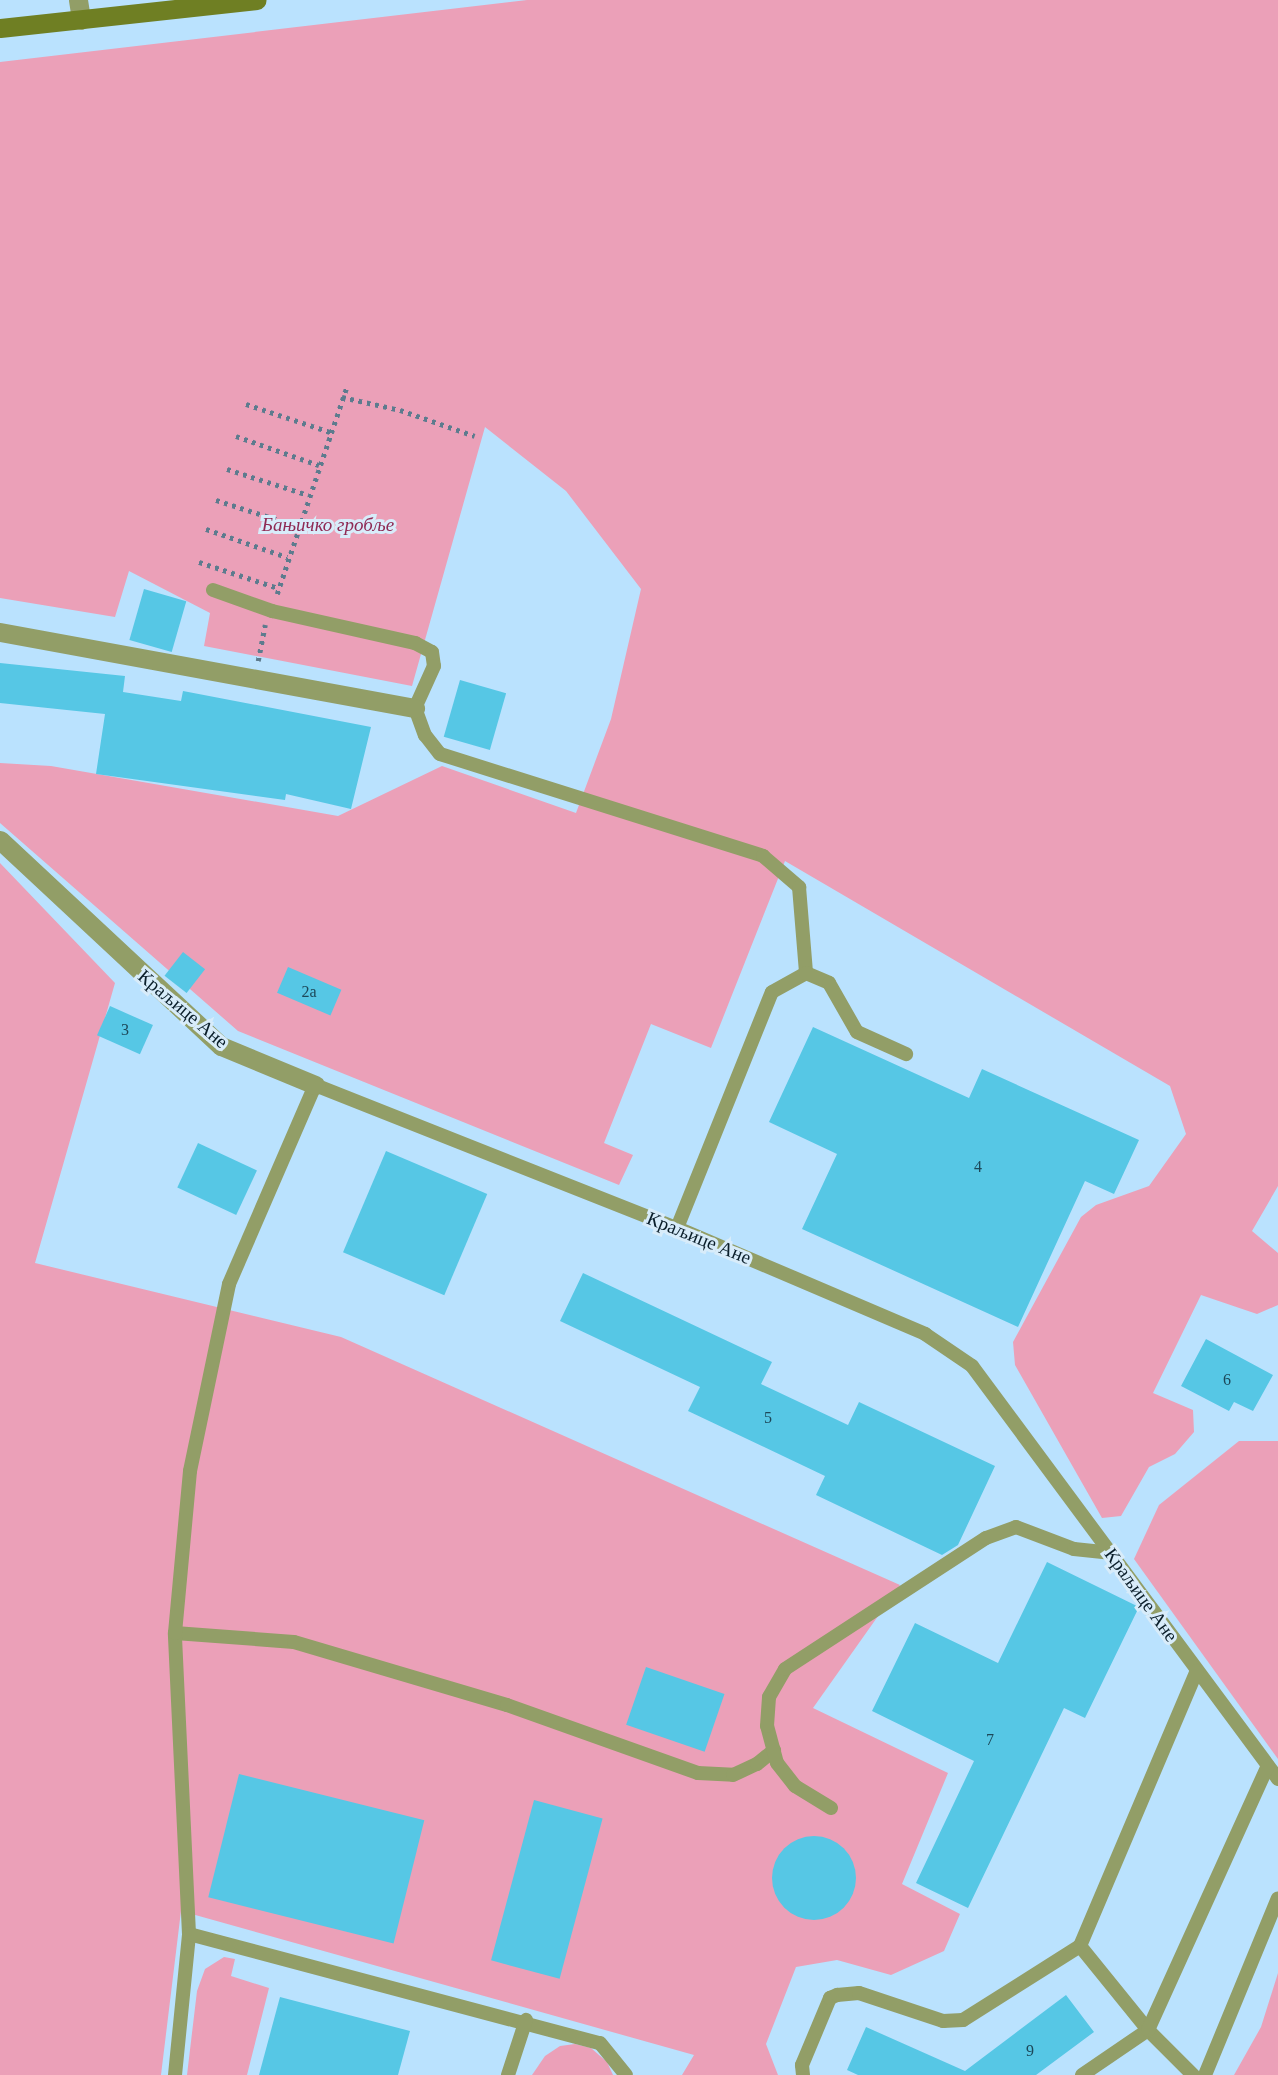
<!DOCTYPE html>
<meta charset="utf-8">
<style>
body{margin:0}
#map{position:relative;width:1278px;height:2075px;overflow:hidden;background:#bae2fe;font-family:Georgia,serif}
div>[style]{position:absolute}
.green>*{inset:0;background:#eba0b8}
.building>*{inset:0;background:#56c7e5;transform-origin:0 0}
.round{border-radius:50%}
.path>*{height:4.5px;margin-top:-2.25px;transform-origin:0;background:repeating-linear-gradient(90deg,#5d7b8e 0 3.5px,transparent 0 8.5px)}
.service>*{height:14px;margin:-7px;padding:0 7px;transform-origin:7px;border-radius:7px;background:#929e67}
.minor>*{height:19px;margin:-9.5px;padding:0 9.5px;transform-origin:9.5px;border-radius:9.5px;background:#929e67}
.secondary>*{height:19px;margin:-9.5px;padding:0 9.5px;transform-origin:9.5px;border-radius:9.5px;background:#6f7f23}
span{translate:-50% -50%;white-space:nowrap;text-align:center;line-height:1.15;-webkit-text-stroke:6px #d8ecfa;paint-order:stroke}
.number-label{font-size:16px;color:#1d4859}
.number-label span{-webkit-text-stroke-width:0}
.park-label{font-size:19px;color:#8f2a54;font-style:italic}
.street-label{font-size:19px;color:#0a1e2a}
</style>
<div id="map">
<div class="green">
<div style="clip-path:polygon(527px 0,1278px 0,1278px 1186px,1252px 1231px,1278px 1253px,1278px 1305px,1257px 1314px,1201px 1295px,1153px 1393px,1193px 1410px,1194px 1432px,1175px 1454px,1149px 1467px,1121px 1516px,1102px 1518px,1015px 1365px,1013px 1342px,1081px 1217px,1096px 1205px,1149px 1186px,1186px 1134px,1170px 1086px,785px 861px,711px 1048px,651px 1024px,604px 1143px,633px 1155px,619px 1185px,238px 1031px,0 823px,0 763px,51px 766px,338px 816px,442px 766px,576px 813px,611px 719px,641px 589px,566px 491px,485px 427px,412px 686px,204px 646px,210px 613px,129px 571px,115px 617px,0 598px,0 62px)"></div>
<div style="clip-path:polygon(0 863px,115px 983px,35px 1263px,341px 1337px,900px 1585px,813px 1708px,948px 1773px,902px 1884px,960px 1914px,944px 1951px,891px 1975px,837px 1960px,796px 1967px,766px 2044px,778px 2075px,682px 2075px,694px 2055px,181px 1911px,161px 2075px,0 2075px)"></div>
<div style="clip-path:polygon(1239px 1441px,1278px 1441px,1278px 1759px,1134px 1559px,1159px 1505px)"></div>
<div style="clip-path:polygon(224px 1957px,235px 1959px,231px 1976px,269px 1988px,247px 2075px,187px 2075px,197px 1991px,205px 1969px)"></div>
<div style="clip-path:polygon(1278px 1973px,1278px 2075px,1234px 2075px,1261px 2027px)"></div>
<div style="clip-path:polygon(575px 2044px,591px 2048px,607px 2062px,613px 2075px,532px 2075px,545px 2056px,560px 2046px)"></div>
</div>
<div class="building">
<div style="left:144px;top:589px;width:44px;height:53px;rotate:16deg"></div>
<div style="clip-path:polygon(0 663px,125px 676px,123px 692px,181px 701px,183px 691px,371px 727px,351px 809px,286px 794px,285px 800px,96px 774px,105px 714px,0 703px)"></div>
<div style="left:460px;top:680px;width:48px;height:59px;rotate:16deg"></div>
<div style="left:183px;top:952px;width:28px;height:30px;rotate:38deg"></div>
<div style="left:288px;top:967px;width:58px;height:28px;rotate:23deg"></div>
<div style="left:110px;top:1006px;width:47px;height:32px;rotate:24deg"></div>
<div style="clip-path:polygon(813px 1027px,969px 1098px,982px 1069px,1139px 1140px,1114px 1194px,1085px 1181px,1018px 1327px,802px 1229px,837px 1154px,769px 1122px)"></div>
<div style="left:198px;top:1143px;width:65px;height:49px;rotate:25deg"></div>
<div style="left:386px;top:1151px;width:110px;height:110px;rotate:23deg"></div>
<div style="clip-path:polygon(583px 1273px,772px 1362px,761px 1384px,848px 1425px,859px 1402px,995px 1466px,958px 1545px,942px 1555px,816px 1495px,825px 1476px,688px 1411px,700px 1387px,560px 1321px)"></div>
<div style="clip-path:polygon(1206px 1339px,1273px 1375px,1253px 1411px,1234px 1402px,1229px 1411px,1181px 1386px)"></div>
<div style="clip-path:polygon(1047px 1562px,1139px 1607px,1085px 1718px,1064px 1708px,968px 1908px,916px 1883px,974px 1761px,872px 1711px,915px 1623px,998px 1663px)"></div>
<div style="left:646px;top:1667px;width:83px;height:61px;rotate:19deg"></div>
<div style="left:239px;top:1774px;width:191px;height:127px;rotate:14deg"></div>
<div style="left:534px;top:1800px;width:71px;height:166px;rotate:15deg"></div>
<div class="round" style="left:772px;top:1836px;width:84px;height:84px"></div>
<div style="clip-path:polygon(1066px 1995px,1094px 2032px,1036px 2075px,858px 2075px,847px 2070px,866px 2027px,965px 2071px)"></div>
<div style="clip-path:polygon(280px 1997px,410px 2031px,398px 2075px,259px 2075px)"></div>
</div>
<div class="path">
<div style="left:342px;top:397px;width:59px;rotate:12.6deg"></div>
<div style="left:400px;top:410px;width:79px;rotate:19.1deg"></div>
<div style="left:246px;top:404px;width:89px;rotate:18.4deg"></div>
<div style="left:236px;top:436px;width:88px;rotate:19.3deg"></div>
<div style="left:227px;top:469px;width:85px;rotate:17.8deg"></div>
<div style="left:216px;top:500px;width:85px;rotate:17.8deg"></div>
<div style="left:206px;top:529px;width:86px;rotate:19.1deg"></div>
<div style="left:199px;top:562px;width:83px;rotate:18.2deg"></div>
<div style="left:277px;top:594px;width:219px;rotate:-71.4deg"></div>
<div style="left:258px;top:661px;width:37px;rotate:-79deg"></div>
</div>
<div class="service">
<div style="left:213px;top:590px;width:63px;rotate:19.6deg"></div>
<div style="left:272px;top:611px;width:147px;rotate:12.6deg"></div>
<div style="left:415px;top:643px;width:19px;rotate:28deg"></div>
<div style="left:432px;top:652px;width:14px;rotate:82deg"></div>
<div style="left:434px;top:666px;width:46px;rotate:114.3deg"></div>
<div style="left:415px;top:708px;width:29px;rotate:70deg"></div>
<div style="left:425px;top:735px;width:24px;rotate:52deg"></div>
<div style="left:440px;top:754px;width:339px;rotate:17.5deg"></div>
<div style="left:763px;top:856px;width:48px;rotate:40.7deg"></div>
<div style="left:799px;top:887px;width:86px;rotate:85.3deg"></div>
<div style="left:677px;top:1228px;width:254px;rotate:-68.1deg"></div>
<div style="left:772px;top:992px;width:39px;rotate:-29deg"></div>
<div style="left:806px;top:973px;width:25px;rotate:23deg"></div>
<div style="left:829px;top:983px;width:56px;rotate:60.3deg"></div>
<div style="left:857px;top:1032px;width:54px;rotate:24.2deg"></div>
<div style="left:175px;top:1633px;width:119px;rotate:4.3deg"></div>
<div style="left:294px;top:1642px;width:222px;rotate:16.5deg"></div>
<div style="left:507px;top:1705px;width:203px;rotate:19.6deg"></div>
<div style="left:698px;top:1773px;width:35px;rotate:3deg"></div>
<div style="left:733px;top:1775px;width:26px;rotate:-25deg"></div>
<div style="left:757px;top:1764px;width:22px;rotate:-39deg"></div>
<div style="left:831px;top:1808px;width:42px;rotate:-148.6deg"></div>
<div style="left:795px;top:1786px;width:29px;rotate:-128deg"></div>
<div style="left:777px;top:1763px;width:38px;rotate:-105deg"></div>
<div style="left:767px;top:1726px;width:29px;rotate:-86deg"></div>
<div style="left:769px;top:1697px;width:32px;rotate:-60deg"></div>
<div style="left:785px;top:1669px;width:240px;rotate:-33.1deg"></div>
<div style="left:986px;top:1538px;width:32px;rotate:-20deg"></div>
<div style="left:1016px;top:1527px;width:62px;rotate:20.8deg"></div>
<div style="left:1074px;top:1549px;width:36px;rotate:6deg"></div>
<div style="left:189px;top:1934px;width:301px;rotate:-92.7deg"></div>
<div style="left:175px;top:1633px;width:163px;rotate:-84.7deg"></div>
<div style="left:190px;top:1471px;width:191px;rotate:-78.2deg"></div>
<div style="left:229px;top:1284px;width:217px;rotate:-66.6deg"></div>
<div style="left:315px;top:1085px;width:389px;rotate:21.6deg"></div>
<div style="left:677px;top:1228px;width:270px;rotate:23.1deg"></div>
<div style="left:925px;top:1334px;width:57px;rotate:34.2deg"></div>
<div style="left:972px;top:1366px;width:514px;rotate:53.46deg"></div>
<div style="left:1080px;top:1946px;width:299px;rotate:-67deg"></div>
<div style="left:175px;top:2075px;width:142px;rotate:-84.3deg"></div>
<div style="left:189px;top:1934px;width:425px;rotate:14.9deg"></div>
<div style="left:600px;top:2043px;width:41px;rotate:50.9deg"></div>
<div style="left:508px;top:2075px;width:58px;rotate:-71.9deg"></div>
<div style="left:803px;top:2075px;width:10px;rotate:-96deg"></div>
<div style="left:802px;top:2065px;width:73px;rotate:-67.3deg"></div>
<div style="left:830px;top:1998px;width:8px;rotate:-23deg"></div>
<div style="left:837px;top:1995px;width:22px;rotate:-5deg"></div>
<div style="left:859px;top:1993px;width:89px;rotate:18.4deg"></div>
<div style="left:943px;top:2021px;width:20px;rotate:-3deg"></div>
<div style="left:963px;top:2020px;width:138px;rotate:-32.3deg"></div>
<div style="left:1080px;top:1946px;width:108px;rotate:51deg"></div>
<div style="left:1148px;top:2030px;width:64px;rotate:45deg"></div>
<div style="left:1082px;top:2075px;width:80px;rotate:-34.3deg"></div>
<div style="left:1148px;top:2030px;width:290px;rotate:-65.6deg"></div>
<div style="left:1205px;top:2075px;width:191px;rotate:-67.6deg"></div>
</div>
<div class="minor">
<div style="left:78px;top:0;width:20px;rotate:81deg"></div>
<div style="left:0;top:632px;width:422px;rotate:10.4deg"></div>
<div style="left:0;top:840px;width:302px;rotate:43deg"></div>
<div style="left:221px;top:1046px;width:102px;rotate:22.5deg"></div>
</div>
<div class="secondary">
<div style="left:0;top:28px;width:258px;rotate:-6.2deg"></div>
</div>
<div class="number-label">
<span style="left:309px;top:992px">2a</span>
<span style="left:125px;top:1030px">3</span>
<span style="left:978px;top:1167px">4</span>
<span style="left:1227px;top:1380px">6</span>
<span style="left:768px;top:1418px">5</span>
<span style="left:990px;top:1740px">7</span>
<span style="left:1030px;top:2051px">9</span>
</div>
<div class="park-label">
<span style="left:328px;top:525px">Бањичко гробље</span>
</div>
<div class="street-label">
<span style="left:183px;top:1009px;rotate:40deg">Краљице Ане</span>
<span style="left:699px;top:1238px;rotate:22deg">Краљице Ане</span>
<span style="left:1141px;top:1595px;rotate:54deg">Краљице Ане</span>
</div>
</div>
